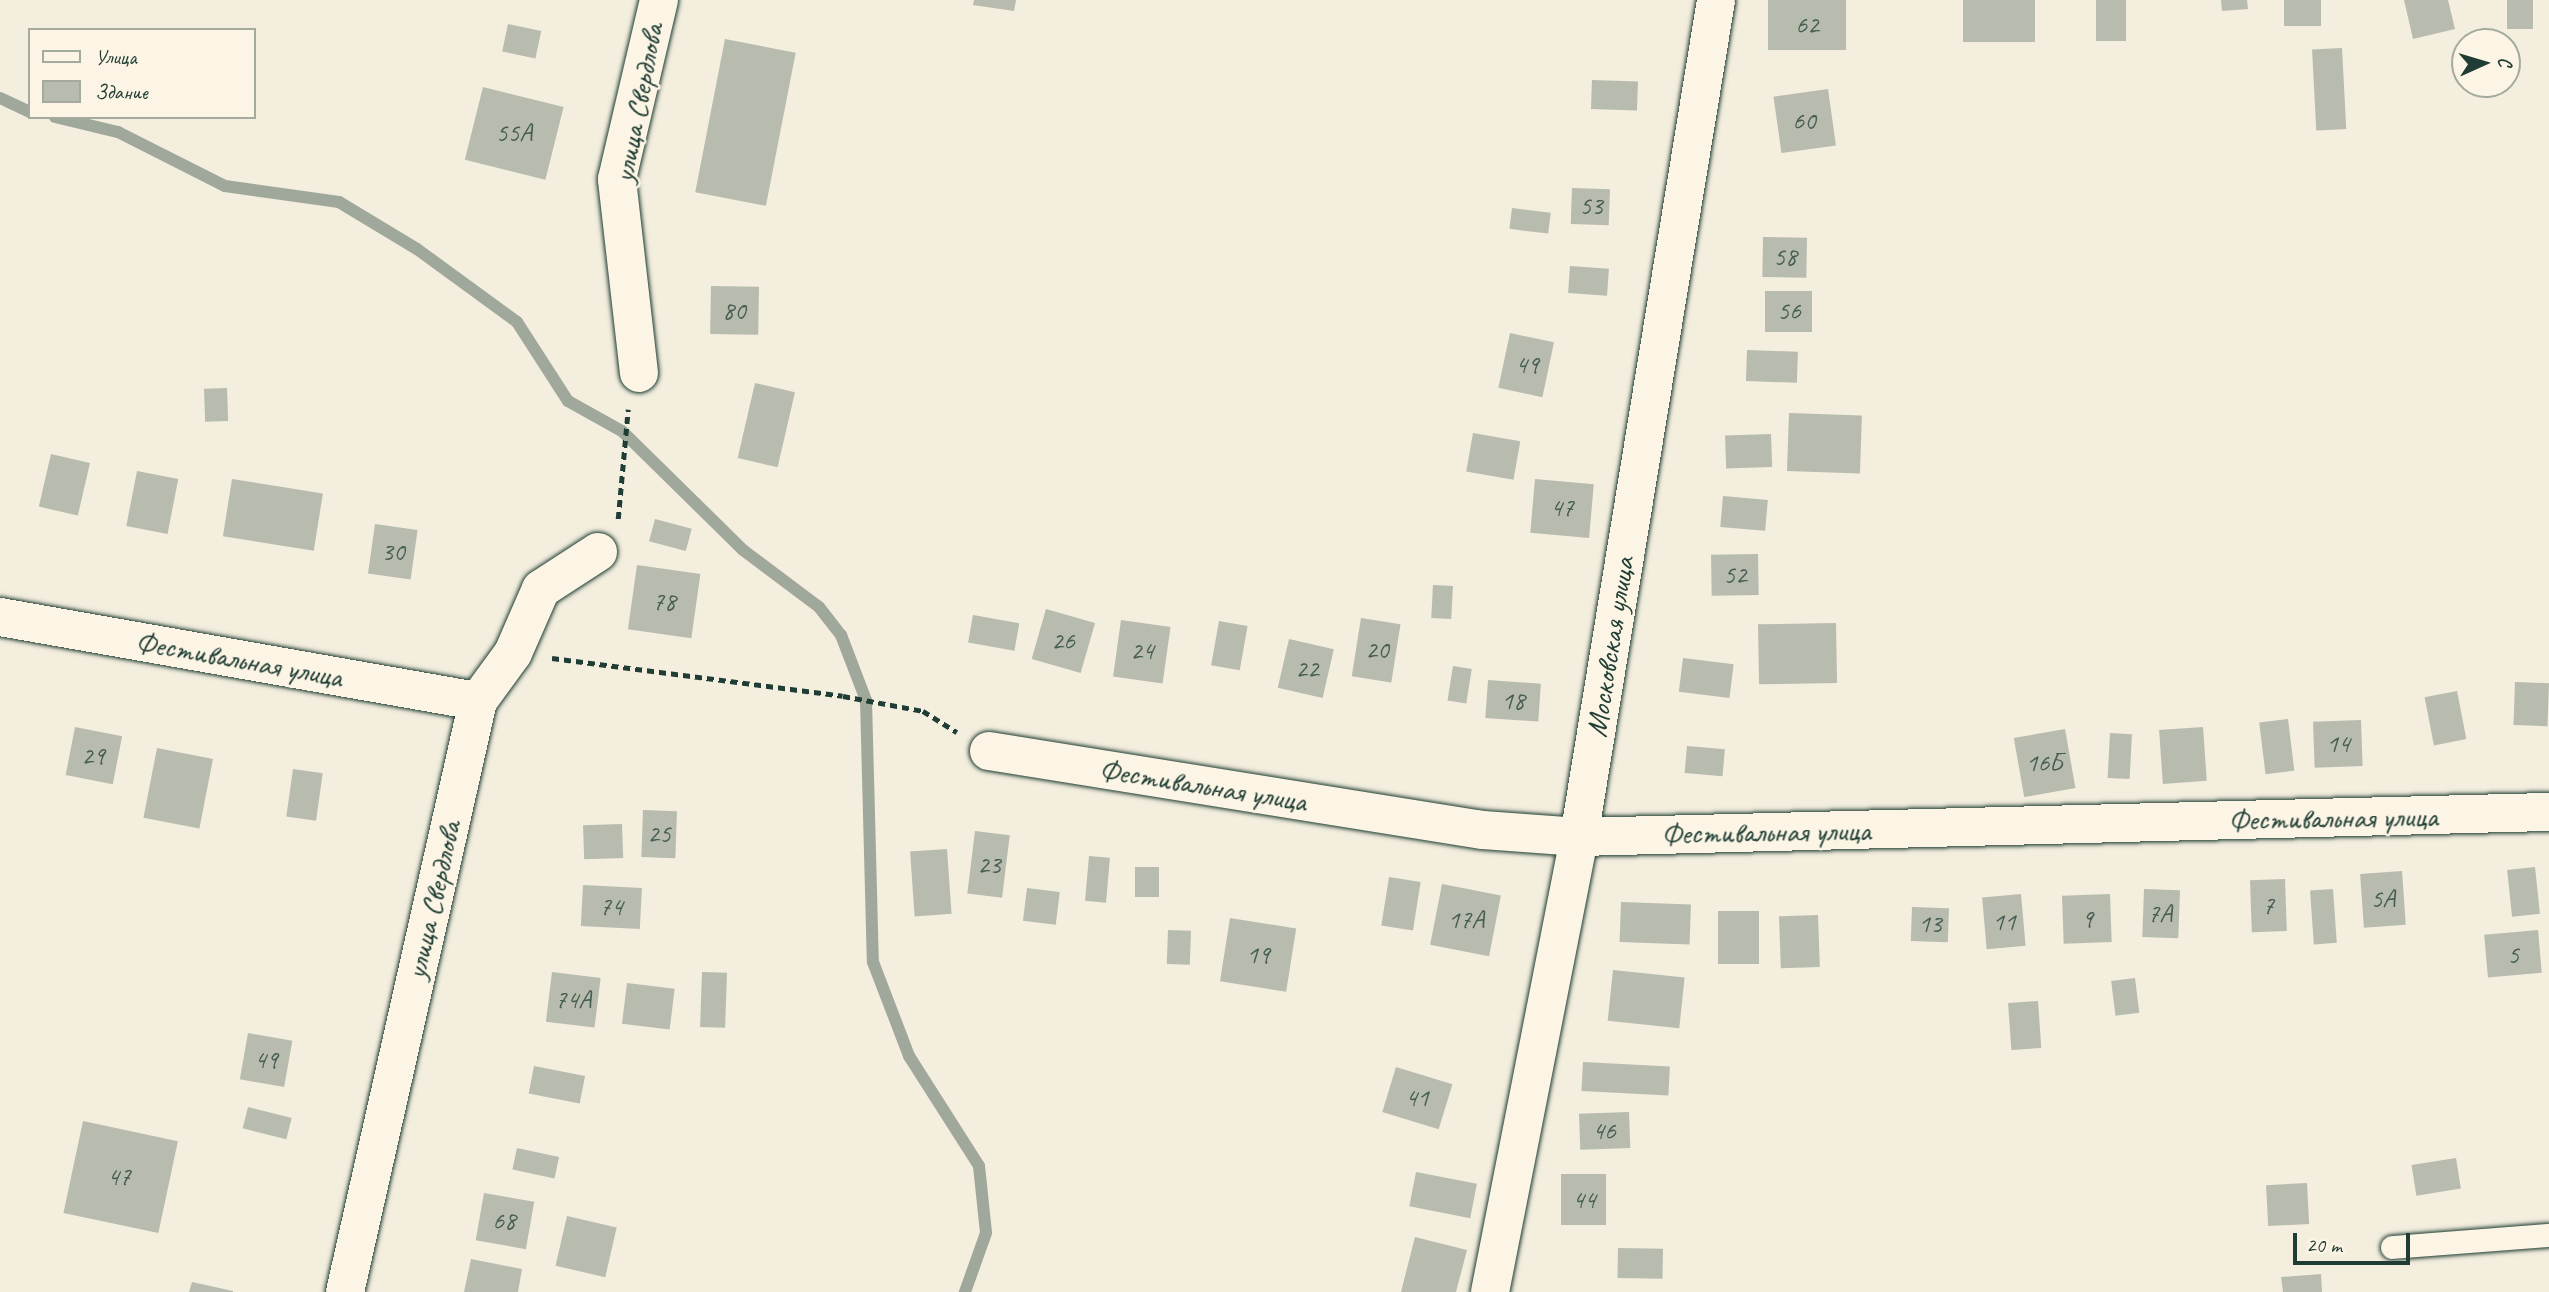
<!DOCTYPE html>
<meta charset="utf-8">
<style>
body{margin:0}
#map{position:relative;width:2549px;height:1292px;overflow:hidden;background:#f3eede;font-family:Caveat,sans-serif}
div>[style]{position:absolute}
.stream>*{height:12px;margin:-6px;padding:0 6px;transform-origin:6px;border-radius:6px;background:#a0a89b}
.building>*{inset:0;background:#b8bcae;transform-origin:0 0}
.path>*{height:4.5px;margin-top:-2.25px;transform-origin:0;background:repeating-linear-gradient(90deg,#1f3d34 0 7px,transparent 0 12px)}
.roads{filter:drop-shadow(0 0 2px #1f3d34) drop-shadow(0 0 2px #1f3d34)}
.service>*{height:23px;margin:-11.5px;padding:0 11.5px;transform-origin:11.5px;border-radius:11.5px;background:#fcf5e5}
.minor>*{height:38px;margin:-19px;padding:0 19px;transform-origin:19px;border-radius:19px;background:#fcf5e5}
.tertiary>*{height:38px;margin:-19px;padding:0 19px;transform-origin:19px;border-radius:19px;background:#fcf5e5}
span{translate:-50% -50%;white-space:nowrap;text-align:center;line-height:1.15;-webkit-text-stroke:5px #fcf5e5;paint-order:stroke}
.number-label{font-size:26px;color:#455d52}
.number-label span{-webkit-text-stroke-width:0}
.street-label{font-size:30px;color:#1f3d34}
.legend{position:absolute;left:28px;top:28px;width:228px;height:91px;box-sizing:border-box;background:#fcf5e5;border:2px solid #a4ab9e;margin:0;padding:9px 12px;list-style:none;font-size:21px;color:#1f3d34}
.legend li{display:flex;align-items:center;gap:14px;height:35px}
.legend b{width:35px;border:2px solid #a4ab9e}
.north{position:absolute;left:2451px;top:28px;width:70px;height:70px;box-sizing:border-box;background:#fcf5e5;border:2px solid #a4ab9e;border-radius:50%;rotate:86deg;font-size:19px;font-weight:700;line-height:28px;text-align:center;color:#1f3d34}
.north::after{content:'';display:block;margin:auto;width:24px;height:32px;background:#1f3d34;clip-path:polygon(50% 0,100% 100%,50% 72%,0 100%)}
.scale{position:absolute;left:2293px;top:1233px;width:117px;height:32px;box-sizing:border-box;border:4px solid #1f3d34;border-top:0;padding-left:9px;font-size:21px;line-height:24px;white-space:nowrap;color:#1f3d34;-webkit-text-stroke:5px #fcf5e5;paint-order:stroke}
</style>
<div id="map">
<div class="stream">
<div style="left:0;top:98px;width:33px;rotate:25deg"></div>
<div style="left:55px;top:117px;width:65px;rotate:13.4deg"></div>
<div style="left:118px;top:132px;width:120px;rotate:26.8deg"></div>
<div style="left:225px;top:186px;width:115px;rotate:8deg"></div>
<div style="left:339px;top:202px;width:91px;rotate:31.1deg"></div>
<div style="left:417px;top:249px;width:124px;rotate:36.1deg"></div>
<div style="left:517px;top:322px;width:94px;rotate:57.2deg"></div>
<div style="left:568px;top:401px;width:62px;rotate:29.1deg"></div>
<div style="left:622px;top:431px;width:170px;rotate:44.5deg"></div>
<div style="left:743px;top:550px;width:95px;rotate:36.9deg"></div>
<div style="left:819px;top:607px;width:36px;rotate:52deg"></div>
<div style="left:841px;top:635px;width:70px;rotate:69deg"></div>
<div style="left:866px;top:700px;width:262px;rotate:88.5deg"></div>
<div style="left:873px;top:962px;width:101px;rotate:69deg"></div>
<div style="left:909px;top:1056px;width:130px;rotate:57.5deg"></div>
<div style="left:979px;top:1166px;width:67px;rotate:84deg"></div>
<div style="left:986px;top:1233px;width:63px;rotate:109.6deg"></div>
</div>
<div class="building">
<div style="clip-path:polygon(974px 0,1016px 0,1014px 11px,973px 5px)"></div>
<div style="left:1768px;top:0;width:78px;height:50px"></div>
<div style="left:1963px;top:0;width:72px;height:42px"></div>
<div style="left:2096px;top:0;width:30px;height:41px"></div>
<div style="clip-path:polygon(2221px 0,2247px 0,2248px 9px,2222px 11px)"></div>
<div style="left:2284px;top:0;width:37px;height:26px"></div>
<div style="clip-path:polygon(2404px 0,2448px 0,2455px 29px,2413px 39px)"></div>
<div style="left:2507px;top:0;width:26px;height:29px"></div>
<div style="left:508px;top:24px;width:34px;height:28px;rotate:12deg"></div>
<div style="left:725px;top:39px;width:72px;height:156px;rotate:11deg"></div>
<div style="left:2342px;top:48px;width:81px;height:30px;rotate:87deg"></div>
<div style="left:1592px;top:80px;width:46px;height:29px;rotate:2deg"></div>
<div style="left:483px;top:87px;width:83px;height:75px;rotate:14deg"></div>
<div style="left:1828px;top:89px;width:57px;height:55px;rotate:82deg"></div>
<div style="left:1572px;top:188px;width:38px;height:36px;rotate:2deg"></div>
<div style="left:1512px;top:208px;width:39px;height:21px;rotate:7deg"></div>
<div style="left:1763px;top:237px;width:44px;height:40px;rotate:1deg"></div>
<div style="left:1570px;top:266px;width:39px;height:27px;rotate:4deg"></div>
<div style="left:711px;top:286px;width:48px;height:48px;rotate:1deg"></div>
<div style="left:1765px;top:291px;width:47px;height:41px"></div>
<div style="left:1510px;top:333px;width:45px;height:56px;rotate:12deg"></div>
<div style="left:1747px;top:350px;width:51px;height:31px;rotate:2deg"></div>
<div style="left:755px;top:383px;width:41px;height:77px;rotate:13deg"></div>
<div style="left:227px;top:388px;width:33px;height:23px;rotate:88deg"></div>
<div style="left:1789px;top:413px;width:73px;height:58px;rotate:2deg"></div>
<div style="left:1473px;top:433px;width:48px;height:39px;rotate:10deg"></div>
<div style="left:1771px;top:434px;width:33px;height:46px;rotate:88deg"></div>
<div style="left:51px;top:454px;width:40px;height:54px;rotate:13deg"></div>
<div style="left:137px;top:471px;width:42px;height:56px;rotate:11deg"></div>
<div style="left:232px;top:479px;width:92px;height:58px;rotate:9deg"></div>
<div style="left:1535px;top:479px;width:59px;height:54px;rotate:5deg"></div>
<div style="left:1723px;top:496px;width:45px;height:31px;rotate:5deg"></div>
<div style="left:655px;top:519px;width:38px;height:23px;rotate:15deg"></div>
<div style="left:375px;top:524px;width:43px;height:50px;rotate:8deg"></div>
<div style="left:1758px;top:554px;width:41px;height:47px;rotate:89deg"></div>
<div style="left:637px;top:565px;width:64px;height:65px;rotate:8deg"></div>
<div style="left:1433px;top:585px;width:20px;height:33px;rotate:3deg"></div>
<div style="left:1046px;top:609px;width:51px;height:52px;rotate:16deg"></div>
<div style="left:973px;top:615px;width:47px;height:28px;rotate:10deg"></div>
<div style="left:1361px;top:618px;width:40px;height:59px;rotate:9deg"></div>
<div style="left:1121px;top:620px;width:50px;height:57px;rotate:8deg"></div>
<div style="left:1219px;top:621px;width:29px;height:45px;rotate:10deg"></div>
<div style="left:1836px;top:623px;width:60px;height:78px;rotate:89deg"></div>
<div style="left:1289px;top:639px;width:46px;height:50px;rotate:13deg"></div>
<div style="left:1683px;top:658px;width:51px;height:34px;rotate:7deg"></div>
<div style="left:1453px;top:666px;width:19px;height:35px;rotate:9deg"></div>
<div style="left:1488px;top:680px;width:53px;height:38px;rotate:4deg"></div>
<div style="left:2515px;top:682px;width:34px;height:43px;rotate:2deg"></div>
<div style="left:2457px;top:691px;width:49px;height:33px;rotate:79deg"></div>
<div style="left:2288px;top:719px;width:52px;height:29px;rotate:83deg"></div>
<div style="left:2361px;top:720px;width:46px;height:48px;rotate:88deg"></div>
<div style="left:75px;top:727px;width:48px;height:49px;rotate:11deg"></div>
<div style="left:2203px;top:727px;width:54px;height:44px;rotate:86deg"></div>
<div style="left:2065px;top:729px;width:60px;height:52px;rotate:80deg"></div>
<div style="left:2110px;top:733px;width:22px;height:45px;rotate:3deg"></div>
<div style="left:1687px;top:746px;width:38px;height:27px;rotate:5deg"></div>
<div style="left:157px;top:748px;width:57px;height:71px;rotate:11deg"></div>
<div style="left:293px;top:769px;width:30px;height:48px;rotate:8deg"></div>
<div style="left:643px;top:810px;width:34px;height:47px;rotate:2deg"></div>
<div style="left:622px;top:824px;width:34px;height:39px;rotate:88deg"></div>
<div style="left:975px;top:831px;width:35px;height:63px;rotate:7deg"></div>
<div style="left:947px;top:849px;width:65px;height:37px;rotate:86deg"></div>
<div style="left:1089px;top:856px;width:21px;height:45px;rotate:5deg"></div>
<div style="left:1135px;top:867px;width:24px;height:30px"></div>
<div style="left:2535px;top:867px;width:47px;height:28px;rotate:84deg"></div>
<div style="left:2402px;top:871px;width:54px;height:42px;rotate:86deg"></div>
<div style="left:1389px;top:877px;width:32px;height:49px;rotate:9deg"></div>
<div style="left:2285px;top:879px;width:52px;height:35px;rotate:88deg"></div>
<div style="left:1442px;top:884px;width:60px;height:62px;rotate:11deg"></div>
<div style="left:583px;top:885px;width:59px;height:41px;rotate:3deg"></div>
<div style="left:1027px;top:888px;width:33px;height:33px;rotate:7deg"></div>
<div style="left:2144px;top:889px;width:36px;height:48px;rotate:2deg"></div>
<div style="left:2333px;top:889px;width:54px;height:23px;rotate:86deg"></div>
<div style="left:2021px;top:894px;width:52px;height:39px;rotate:85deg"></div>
<div style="left:2110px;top:894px;width:48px;height:48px;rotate:88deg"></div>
<div style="left:1621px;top:902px;width:70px;height:40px;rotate:2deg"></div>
<div style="left:1912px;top:907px;width:37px;height:34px;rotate:2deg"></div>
<div style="left:1718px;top:911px;width:41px;height:53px"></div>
<div style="left:1818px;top:915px;width:52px;height:39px;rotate:88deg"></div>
<div style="left:1230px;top:918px;width:67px;height:64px;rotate:9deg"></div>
<div style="left:1168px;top:930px;width:23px;height:34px;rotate:2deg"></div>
<div style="left:2538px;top:930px;width:43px;height:54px;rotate:85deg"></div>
<div style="left:1613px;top:970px;width:72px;height:51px;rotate:6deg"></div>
<div style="left:552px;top:972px;width:49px;height:50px;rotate:7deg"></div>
<div style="left:702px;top:972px;width:25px;height:55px;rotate:2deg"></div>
<div style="left:2135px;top:978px;width:35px;height:24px;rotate:83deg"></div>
<div style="left:627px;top:983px;width:48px;height:41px;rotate:7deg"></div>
<div style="left:2038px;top:1001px;width:47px;height:30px;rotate:86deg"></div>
<div style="left:248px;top:1033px;width:45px;height:47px;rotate:10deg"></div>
<div style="left:1583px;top:1062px;width:87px;height:29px;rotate:3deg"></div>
<div style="left:534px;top:1066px;width:52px;height:28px;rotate:11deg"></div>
<div style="left:1396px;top:1067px;width:59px;height:47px;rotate:17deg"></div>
<div style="left:248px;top:1107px;width:45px;height:22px;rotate:14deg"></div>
<div style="left:1629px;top:1112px;width:36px;height:50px;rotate:88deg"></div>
<div style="left:83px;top:1121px;width:97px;height:94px;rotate:12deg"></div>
<div style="left:517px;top:1148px;width:43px;height:22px;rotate:12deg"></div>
<div style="left:2456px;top:1158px;width:31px;height:45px;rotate:81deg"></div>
<div style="left:1416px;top:1172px;width:62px;height:35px;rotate:11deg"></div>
<div style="left:1606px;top:1174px;width:51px;height:45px;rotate:90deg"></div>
<div style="left:2307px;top:1183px;width:41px;height:41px;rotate:87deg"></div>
<div style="left:484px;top:1193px;width:51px;height:48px;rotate:10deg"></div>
<div style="left:567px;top:1216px;width:51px;height:51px;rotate:13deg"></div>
<div style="clip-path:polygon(1415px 1237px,1467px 1250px,1456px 1292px,1401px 1292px)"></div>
<div style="left:1618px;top:1248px;width:45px;height:30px;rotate:1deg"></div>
<div style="clip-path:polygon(471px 1259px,522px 1269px,518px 1292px,464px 1292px)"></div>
<div style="clip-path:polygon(2321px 1274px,2322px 1292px,2283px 1292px,2281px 1277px)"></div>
<div style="clip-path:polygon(192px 1282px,233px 1291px,233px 1292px,189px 1292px)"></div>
</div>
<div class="path">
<div style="left:618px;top:519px;width:110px;rotate:-84.8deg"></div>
<div style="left:552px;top:658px;width:293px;rotate:7.4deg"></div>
<div style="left:843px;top:696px;width:81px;rotate:10.6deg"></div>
<div style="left:923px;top:711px;width:40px;rotate:32deg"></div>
</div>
<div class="roads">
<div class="service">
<div style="left:2392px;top:1247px;width:157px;rotate:-4.4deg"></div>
</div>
<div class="minor">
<div style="left:639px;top:373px;width:195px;rotate:-96.5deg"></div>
<div style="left:617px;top:179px;width:184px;rotate:-76.8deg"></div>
<div style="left:0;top:617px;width:485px;rotate:10deg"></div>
<div style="left:989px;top:751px;width:500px;rotate:9.09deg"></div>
<div style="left:1483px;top:830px;width:96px;rotate:4.2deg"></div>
<div style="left:1579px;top:837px;width:970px;rotate:-1.48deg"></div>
<div style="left:345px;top:1292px;width:606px;rotate:-77.32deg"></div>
<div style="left:478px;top:701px;width:59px;rotate:-53.9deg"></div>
<div style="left:513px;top:653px;width:70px;rotate:-66.4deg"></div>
<div style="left:541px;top:589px;width:68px;rotate:-33deg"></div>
</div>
<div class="tertiary">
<div style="left:1490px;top:1292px;width:464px;rotate:-78.9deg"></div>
<div style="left:1579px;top:837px;width:848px;rotate:-80.7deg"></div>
</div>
</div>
<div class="number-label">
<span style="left:1807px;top:25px">62</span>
<span style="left:1804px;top:121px">60</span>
<span style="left:514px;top:133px">55А</span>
<span style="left:1591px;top:206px">53</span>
<span style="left:1785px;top:257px">58</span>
<span style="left:734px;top:311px">80</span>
<span style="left:1789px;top:311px">56</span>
<span style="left:1527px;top:365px">49</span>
<span style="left:1562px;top:508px">47</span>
<span style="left:393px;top:552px">30</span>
<span style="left:1735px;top:575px">52</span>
<span style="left:664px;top:602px">78</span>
<span style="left:1063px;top:641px">26</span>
<span style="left:1377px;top:650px">20</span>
<span style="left:1142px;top:651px">24</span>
<span style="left:1307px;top:669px">22</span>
<span style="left:1513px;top:701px">18</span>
<span style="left:2338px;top:744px">14</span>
<span style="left:93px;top:756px">29</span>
<span style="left:2044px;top:763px">16Б</span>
<span style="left:659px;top:834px">25</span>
<span style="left:989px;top:865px">23</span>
<span style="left:2383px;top:899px">5А</span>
<span style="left:2268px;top:906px">7</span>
<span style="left:611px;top:907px">74</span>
<span style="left:2160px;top:914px">7А</span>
<span style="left:2087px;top:919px">9</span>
<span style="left:1466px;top:920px">17А</span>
<span style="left:2004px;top:922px">11</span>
<span style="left:1930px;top:924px">13</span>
<span style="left:1258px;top:955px">19</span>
<span style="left:2513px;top:955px">5</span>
<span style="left:573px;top:1000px">74А</span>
<span style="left:266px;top:1060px">49</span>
<span style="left:1417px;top:1098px">41</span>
<span style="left:1604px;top:1131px">46</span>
<span style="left:119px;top:1177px">47</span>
<span style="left:1584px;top:1200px">44</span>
<span style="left:504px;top:1221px">68</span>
</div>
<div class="street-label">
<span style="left:638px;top:103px;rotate:-79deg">улица Свердлова</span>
<span style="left:1610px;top:647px;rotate:-81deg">Московская улица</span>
<span style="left:239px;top:659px;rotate:10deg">Фестивальная улица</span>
<span style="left:1203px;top:785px;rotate:9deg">Фестивальная улица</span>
<span style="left:2333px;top:818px;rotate:-1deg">Фестивальная улица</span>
<span style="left:1766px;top:832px;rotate:-1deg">Фестивальная улица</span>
<span style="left:433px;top:900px;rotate:-77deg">улица Свердлова</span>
</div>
<ul class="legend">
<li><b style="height:9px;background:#fcf5e5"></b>Улица</li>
<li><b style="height:19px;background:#b8bcae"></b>Здание</li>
</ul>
<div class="north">С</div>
<div class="scale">20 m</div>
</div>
